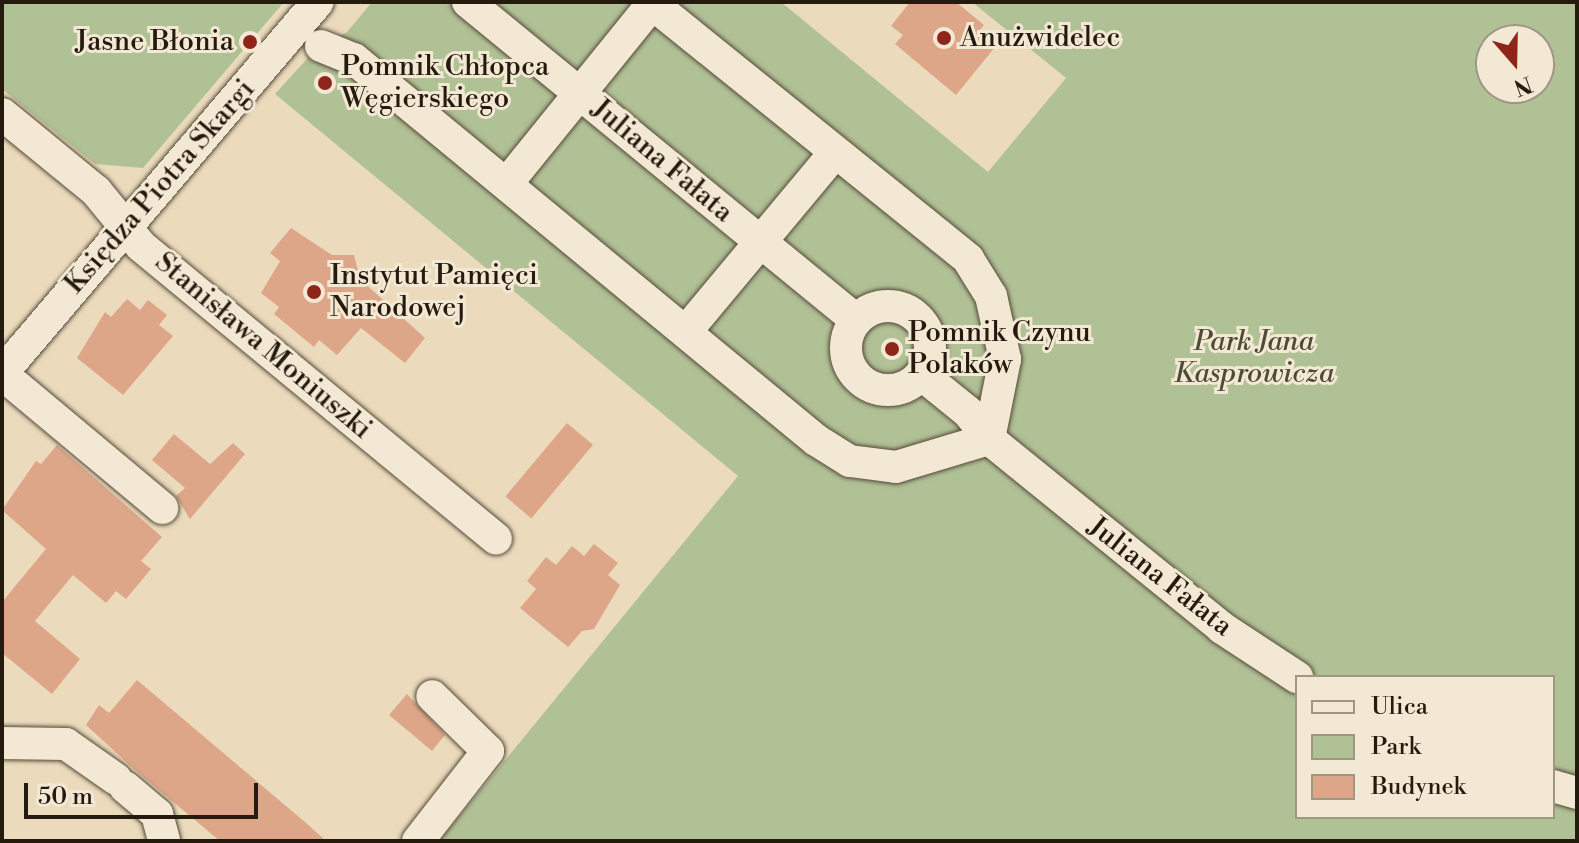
<!DOCTYPE html>
<meta charset="utf-8">
<style>
body{margin:0}
#map{position:relative;width:1579px;height:843px;overflow:hidden;background:#ebdbbc;font-family:"Libre Bodoni",serif}
div>[style]{position:absolute}
.green>*{inset:0;background:#b1c196}
.building>*{inset:0;background:#dea689;transform-origin:0 0}
.roads{filter:drop-shadow(0 0 2px #564a3a) drop-shadow(0 0 2px #564a3a)}
.minor>*{height:32px;margin:-16px;padding:0 16px;transform-origin:16px;border-radius:16px;background:#f2e8d3}
.minor>.ring{margin:-16px;padding:0;box-sizing:content-box;background:none;border:32px solid #f2e8d3;border-radius:50%}
.dots>*{width:22px;height:22px;translate:-50% -50%;box-sizing:border-box;border:4px solid #f2e8d3;border-radius:50%}
span{translate:-50% -50%;white-space:nowrap;text-align:center;line-height:1.15;-webkit-text-stroke:6px #f2e8d3;paint-order:stroke}
.poi-label{font-size:28px;color:#241a0e}
.left{translate:0 -50%;text-align:left}
.right{translate:-100% -50%;text-align:right}
.street-label{font-size:28px;color:#241a0e}
.park-label{font-size:28px;color:#4e4c37;font-style:italic}
.frame{position:absolute;inset:0;border:4px solid #241a0e;pointer-events:none}
.legend{position:absolute;left:1295px;top:675px;width:260px;height:144px;box-sizing:border-box;background:#f2e8d3;border:2px solid #a09684;margin:0;padding:10px 14px;list-style:none;font-size:24px;color:#241a0e}
.legend li{display:flex;align-items:center;gap:16px;height:40px}
.legend b{width:40px;border:2px solid #a09684}
.north{position:absolute;left:1475px;top:24px;width:80px;height:80px;box-sizing:border-box;background:#f2e8d3;border:2px solid #a09684;border-radius:50%;rotate:160deg;font-size:22px;font-weight:700;line-height:32px;text-align:center;color:#241a0e}
.north::after{content:'';display:block;margin:auto;width:28px;height:36px;background:#8f2418;clip-path:polygon(50% 0,100% 100%,50% 72%,0 100%)}
.scale{position:absolute;left:24px;top:783px;width:234px;height:36px;box-sizing:border-box;border:4px solid #241a0e;border-top:0;padding-left:10px;font-size:24px;line-height:28px;white-space:nowrap;color:#241a0e;-webkit-text-stroke:6px #f2e8d3;paint-order:stroke}
</style>
<div id="map">
<div class="green">
<div style="clip-path:polygon(2px 2px,284px 2px,143px 168px,95px 164px,2px 89px)"></div>
<div style="clip-path:polygon(evenodd,372px 2px,781px 2px,988px 172px,1066px 78px,972px 2px,1577px 2px,1577px 841px,439px 841px,738px 476px,275px 94px,315px 50px,347px 32px,372px 2px,1491px 40px,1539px 40px,1539px 88px,1491px 88px,1491px 40px,372px 2px,1297px 677px,1553px 677px,1553px 817px,1297px 817px,1297px 677px)"></div>
</div>
<div class="building">
<div style="clip-path:polygon(910px 2px,956px 2px,984px 25px,979px 31px,996px 46px,956px 95px,895px 44px,903px 35px,891px 26px)"></div>
<div style="clip-path:polygon(291px 228px,332px 255px,354px 255px,360px 279px,425px 338px,405px 363px,361px 328px,337px 355px,319px 340px,314px 347px,274px 314px,279px 307px,261px 293px,280px 261px,270px 253px)"></div>
<div style="clip-path:polygon(127px 299px,140px 310px,148px 300px,167px 315px,159px 325px,173px 336px,123px 395px,77px 358px,105px 312px,111px 317px)"></div>
<div style="left:567px;top:423px;width:34px;height:96px;rotate:40deg"></div>
<div style="clip-path:polygon(174px 434px,210px 464px,233px 443px,245px 454px,190px 519px,176px 496px,185px 488px,152px 460px)"></div>
<div style="clip-path:polygon(57px 445px,162px 537px,141px 561px,151px 569px,126px 599px,116px 591px,106px 603px,73px 575px,35px 621px,80px 659px,52px 694px,2px 653px,2px 602px,46px 549px,2px 510px,36px 461px,41px 464px)"></div>
<div style="clip-path:polygon(594px 544px,618px 563px,608px 575px,620px 585px,594px 629px,582px 631px,568px 647px,520px 608px,536px 589px,527px 581px,546px 557px,556px 565px,572px 546px,584px 556px)"></div>
<div style="clip-path:polygon(137px 680px,305px 822px,326px 841px,220px 841px,135px 770px,86px 725px,99px 705px,109px 713px)"></div>
<div style="clip-path:polygon(407px 694px,445px 735px,432px 751px,389px 715px)"></div>
</div>
<div class="roads">
<div class="minor">
<div style="left:468px;top:2px;width:502px;rotate:39.34deg"></div>
<div style="left:650px;top:2px;width:409px;rotate:38.9deg"></div>
<div style="left:968px;top:259px;width:44px;rotate:58.1deg"></div>
<div style="left:991px;top:296px;width:65px;rotate:77.5deg"></div>
<div style="left:1005px;top:359px;width:82px;rotate:101.3deg"></div>
<div style="left:321px;top:46px;width:35px;rotate:22deg"></div>
<div style="left:354px;top:59px;width:599px;rotate:39.51deg"></div>
<div style="left:816px;top:440px;width:40px;rotate:32deg"></div>
<div style="left:850px;top:461px;width:46px;rotate:7.4deg"></div>
<div style="left:896px;top:467px;width:97px;rotate:-16.8deg"></div>
<div style="left:2px;top:114px;width:122px;rotate:39.3deg"></div>
<div style="left:96px;top:191px;width:71px;rotate:50.7deg"></div>
<div style="left:141px;top:246px;width:460px;rotate:39.5deg"></div>
<div style="left:508px;top:182px;width:229px;rotate:-51deg"></div>
<div class="ring" style="left:846px;top:306px;width:52px;height:52px"></div>
<div style="left:688px;top:329px;width:228px;rotate:-50.2deg"></div>
<div style="left:2px;top:373px;width:487px;rotate:-49.6deg"></div>
<div style="left:2px;top:374px;width:209px;rotate:39.9deg"></div>
<div style="left:921px;top:374px;width:60px;rotate:39deg"></div>
<div style="left:968px;top:412px;width:34px;rotate:52deg"></div>
<div style="left:989px;top:439px;width:300px;rotate:39deg"></div>
<div style="left:1222px;top:628px;width:90px;rotate:33.2deg"></div>
<div style="left:2px;top:743px;width:64px;rotate:0.9deg"></div>
<div style="left:66px;top:744px;width:61px;rotate:35deg"></div>
<div style="left:1553px;top:786px;width:25px;rotate:16deg"></div>
<div style="left:125px;top:787px;width:42px;rotate:40.2deg"></div>
<div style="left:157px;top:814px;width:28px;rotate:75deg"></div>
<div style="left:418px;top:841px;width:114px;rotate:-52.1deg"></div>
<div style="left:488px;top:751px;width:78px;rotate:-135.5deg"></div>
</div>
</div>
<div class="dots">
<div style="left:944px;top:38px;background:#8f2418"></div>
<div style="left:250px;top:42px;background:#8f2418"></div>
<div style="left:325px;top:83px;background:#8f2418"></div>
<div style="left:314px;top:292px;background:#8f2418"></div>
<div style="left:892px;top:349px;background:#8f2418"></div>
</div>
<div class="poi-label">
<span class="left" style="left:960px;top:38px">Anużwidelec</span>
<span class="right" style="left:234px;top:42px">Jasne Błonia</span>
<span class="left" style="left:341px;top:83px">Pomnik Chłopca<br>Węgierskiego</span>
<span class="left" style="left:330px;top:292px">Instytut Pamięci<br>Narodowej</span>
<span class="left" style="left:908px;top:349px">Pomnik Czynu<br>Polaków</span>
</div>
<div class="street-label">
<span style="left:662px;top:161px;rotate:40deg">Juliana Fałata</span>
<span style="left:160px;top:187px;rotate:-49deg">Księdza Piotra Skargi</span>
<span style="left:263px;top:346px;rotate:40deg">Stanisława Moniuszki</span>
<span style="left:1160px;top:577px;rotate:38deg">Juliana Fałata</span>
</div>
<div class="park-label">
<span style="left:1254px;top:358px">Park Jana<br>Kasprowicza</span>
</div>
<div class="frame"></div>
<ul class="legend">
<li><b style="height:10px;background:#f2e8d3"></b>Ulica</li>
<li><b style="height:22px;background:#b1c196"></b>Park</li>
<li><b style="height:22px;background:#dea689"></b>Budynek</li>
</ul>
<div class="north">N</div>
<div class="scale">50 m</div>
</div>
